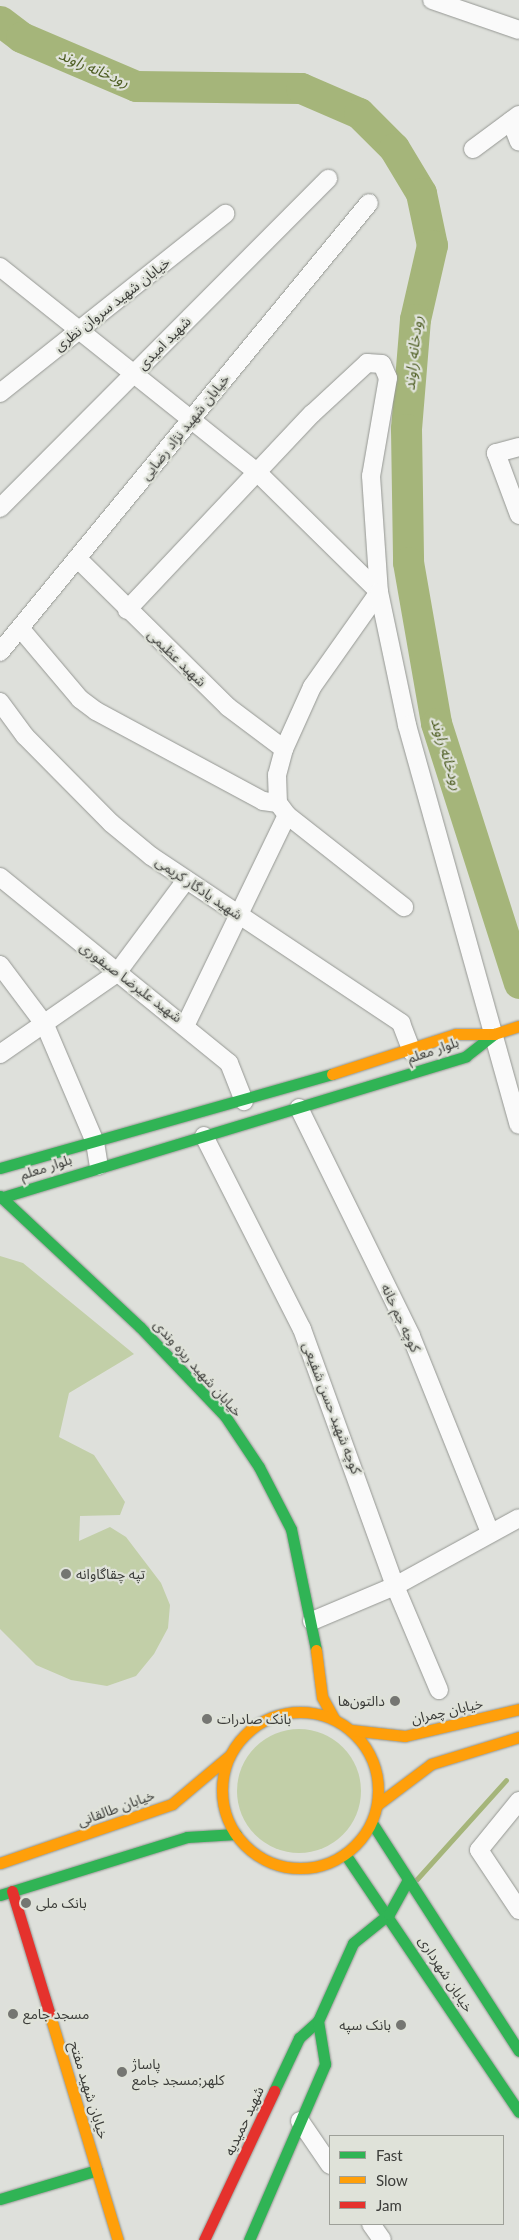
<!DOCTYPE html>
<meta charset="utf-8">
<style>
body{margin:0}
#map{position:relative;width:519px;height:2240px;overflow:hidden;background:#dee0db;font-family:Lato,"Noto Sans Arabic",sans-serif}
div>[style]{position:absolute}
.green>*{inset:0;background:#c2cfa8}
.round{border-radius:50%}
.stream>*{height:5px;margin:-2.5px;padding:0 2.5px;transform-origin:2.5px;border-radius:2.5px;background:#a5b57a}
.river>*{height:31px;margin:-15.5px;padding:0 15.5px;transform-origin:15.5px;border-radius:15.5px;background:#a5b57a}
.roads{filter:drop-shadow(0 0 1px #959793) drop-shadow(0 0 1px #959793)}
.street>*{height:18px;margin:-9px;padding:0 9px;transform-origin:9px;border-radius:9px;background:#fafafa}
.fast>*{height:11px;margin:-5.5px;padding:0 5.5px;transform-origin:5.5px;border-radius:5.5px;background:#30b455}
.slow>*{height:11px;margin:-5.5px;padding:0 5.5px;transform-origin:5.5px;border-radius:5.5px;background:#ff9f0a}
.slow>.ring{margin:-5.5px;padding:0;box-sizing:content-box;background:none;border:11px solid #ff9f0a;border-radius:50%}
.jam>*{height:11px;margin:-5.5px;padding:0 5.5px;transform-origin:5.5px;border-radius:5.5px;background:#e5322d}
.dots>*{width:14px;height:14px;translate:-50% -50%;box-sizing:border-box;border:2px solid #dfe2d9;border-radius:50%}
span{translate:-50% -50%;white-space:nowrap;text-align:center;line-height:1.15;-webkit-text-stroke:4.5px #dfe2d9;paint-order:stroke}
.street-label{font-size:14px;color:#3c3d3a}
.poi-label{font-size:14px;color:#3c3d3a}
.left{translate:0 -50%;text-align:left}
.right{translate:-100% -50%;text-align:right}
.water-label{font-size:15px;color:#4e5e23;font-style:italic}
.legend{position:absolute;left:329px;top:2135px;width:175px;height:90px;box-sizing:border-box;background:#dfe2d9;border:1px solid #9ea099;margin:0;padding:6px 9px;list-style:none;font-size:15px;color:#3c3d3a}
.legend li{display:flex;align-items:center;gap:10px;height:25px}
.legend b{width:25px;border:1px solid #9ea099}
</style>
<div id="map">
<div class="green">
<div style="clip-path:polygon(0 1256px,23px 1263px,134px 1354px,69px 1393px,59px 1437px,94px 1455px,125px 1502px,120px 1515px,80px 1516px,79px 1541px,110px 1527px,126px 1537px,161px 1583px,170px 1605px,168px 1628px,154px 1654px,136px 1676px,107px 1686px,71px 1680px,36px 1665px,0 1629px)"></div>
<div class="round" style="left:237px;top:1729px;width:124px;height:124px"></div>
</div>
<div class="stream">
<div style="left:417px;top:1879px;width:133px;rotate:-48deg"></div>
</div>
<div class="river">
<div style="left:0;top:21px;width:26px;rotate:37deg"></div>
<div style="left:21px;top:37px;width:125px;rotate:23.1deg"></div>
<div style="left:136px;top:86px;width:165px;rotate:0.7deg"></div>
<div style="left:301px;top:88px;width:63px;rotate:23.3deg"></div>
<div style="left:359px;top:113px;width:49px;rotate:45deg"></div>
<div style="left:394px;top:148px;width:52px;rotate:59deg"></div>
<div style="left:421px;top:193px;width:53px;rotate:78.1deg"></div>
<div style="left:432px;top:245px;width:76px;rotate:102.9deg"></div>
<div style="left:415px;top:319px;width:110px;rotate:94.7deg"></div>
<div style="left:406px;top:429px;width:133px;rotate:89.1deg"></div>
<div style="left:408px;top:562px;width:163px;rotate:80.1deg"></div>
<div style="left:436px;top:723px;width:273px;rotate:72.3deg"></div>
</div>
<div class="roads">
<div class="street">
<div style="left:432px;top:0;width:92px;rotate:19deg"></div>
<div style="left:511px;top:121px;width:22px;rotate:69deg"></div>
<div style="left:473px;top:149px;width:57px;rotate:-36.5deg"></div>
<div style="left:0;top:267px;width:329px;rotate:38.6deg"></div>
<div style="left:257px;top:472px;width:171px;rotate:44.5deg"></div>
<div style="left:379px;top:592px;width:116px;rotate:125.2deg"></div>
<div style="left:312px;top:687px;width:68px;rotate:114.3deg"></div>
<div style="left:284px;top:749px;width:27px;rotate:105deg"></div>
<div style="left:277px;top:775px;width:28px;rotate:88deg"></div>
<div style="left:278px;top:803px;width:15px;rotate:53deg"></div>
<div style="left:287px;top:815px;width:149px;rotate:38.2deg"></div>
<div style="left:0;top:393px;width:288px;rotate:-38.5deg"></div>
<div style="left:519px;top:447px;width:24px;rotate:165deg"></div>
<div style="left:496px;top:453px;width:66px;rotate:69.6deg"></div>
<div style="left:0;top:508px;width:465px;rotate:-45.1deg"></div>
<div style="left:77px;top:558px;width:212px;rotate:44.6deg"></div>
<div style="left:228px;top:707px;width:70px;rotate:36.9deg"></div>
<div style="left:127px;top:610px;width:270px;rotate:-46.7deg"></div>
<div style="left:312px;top:414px;width:75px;rotate:-42.8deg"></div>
<div style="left:367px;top:363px;width:15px;rotate:4deg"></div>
<div style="left:382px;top:364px;width:15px;rotate:67deg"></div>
<div style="left:388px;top:378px;width:99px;rotate:99.8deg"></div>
<div style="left:371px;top:476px;width:116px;rotate:86.1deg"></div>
<div style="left:379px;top:592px;width:136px;rotate:78.1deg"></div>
<div style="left:407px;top:725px;width:415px;rotate:74.4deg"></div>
<div style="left:20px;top:628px;width:93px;rotate:49.8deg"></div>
<div style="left:80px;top:699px;width:20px;rotate:37deg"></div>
<div style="left:96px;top:711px;width:190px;rotate:28.3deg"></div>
<div style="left:263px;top:801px;width:15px;rotate:8deg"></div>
<div style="left:0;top:652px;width:581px;rotate:-50.59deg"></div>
<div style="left:0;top:702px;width:42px;rotate:53.7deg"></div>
<div style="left:25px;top:736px;width:122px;rotate:45.3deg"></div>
<div style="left:111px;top:823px;width:52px;rotate:39.5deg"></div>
<div style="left:151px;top:856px;width:301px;rotate:33.7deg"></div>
<div style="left:401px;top:1023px;width:31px;rotate:69deg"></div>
<div style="left:0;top:877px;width:295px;rotate:39.1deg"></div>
<div style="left:229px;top:1063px;width:41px;rotate:68.5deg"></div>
<div style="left:0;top:965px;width:75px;rotate:53.1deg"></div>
<div style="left:45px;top:1025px;width:127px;rotate:66.9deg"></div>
<div style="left:95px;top:1142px;width:24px;rotate:81deg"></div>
<div style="left:186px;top:1024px;width:232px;rotate:-64.2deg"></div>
<div style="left:0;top:1054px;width:142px;rotate:-34.7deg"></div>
<div style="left:117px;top:973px;width:116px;rotate:-53.4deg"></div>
<div style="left:299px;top:1108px;width:254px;rotate:63.8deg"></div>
<div style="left:411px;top:1336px;width:212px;rotate:68.1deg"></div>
<div style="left:204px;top:1136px;width:216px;rotate:63.1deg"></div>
<div style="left:302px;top:1329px;width:273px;rotate:70.1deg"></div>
<div style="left:395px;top:1586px;width:113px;rotate:67.1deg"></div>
<div style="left:312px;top:1621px;width:90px;rotate:-22.9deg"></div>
<div style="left:395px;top:1586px;width:141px;rotate:-28.7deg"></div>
<div style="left:519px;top:1801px;width:63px;rotate:129.2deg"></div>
<div style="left:479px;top:1850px;width:72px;rotate:56.3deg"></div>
<div style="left:300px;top:2121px;width:53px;rotate:55.7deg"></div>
<div style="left:371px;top:2224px;width:19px;rotate:55deg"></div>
</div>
<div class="fast">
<div style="left:0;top:1168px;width:345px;rotate:-15.8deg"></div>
<div style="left:0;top:1196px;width:192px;rotate:43.1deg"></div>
<div style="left:140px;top:1327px;width:123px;rotate:46.3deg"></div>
<div style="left:225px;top:1416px;width:61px;rotate:56.3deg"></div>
<div style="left:259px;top:1467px;width:70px;rotate:62.7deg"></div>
<div style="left:291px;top:1529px;width:124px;rotate:78.3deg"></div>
<div style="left:0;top:1198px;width:487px;rotate:-16.9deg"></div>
<div style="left:466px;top:1056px;width:36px;rotate:-38deg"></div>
<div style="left:372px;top:1823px;width:271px;rotate:57.2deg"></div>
<div style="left:345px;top:1854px;width:311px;rotate:56deg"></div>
<div style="left:0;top:1895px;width:196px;rotate:-17.2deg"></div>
<div style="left:187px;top:1837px;width:49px;rotate:-3.5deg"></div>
<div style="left:274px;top:2091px;width:59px;rotate:-64.7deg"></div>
<div style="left:299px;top:2038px;width:25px;rotate:-42deg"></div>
<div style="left:318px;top:2021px;width:85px;rotate:-65.8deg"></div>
<div style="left:353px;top:1943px;width:46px;rotate:-38.9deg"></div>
<div style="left:389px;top:1914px;width:39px;rotate:-61deg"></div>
<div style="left:0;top:2199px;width:101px;rotate:-16.6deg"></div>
<div style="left:249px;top:2240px;width:192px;rotate:-66.6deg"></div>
<div style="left:325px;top:2064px;width:44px;rotate:-99.2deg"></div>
</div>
<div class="slow">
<div style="left:332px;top:1074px;width:130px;rotate:-17.9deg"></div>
<div style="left:456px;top:1034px;width:38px"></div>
<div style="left:494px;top:1034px;width:26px;rotate:-18deg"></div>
<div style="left:316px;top:1650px;width:47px;rotate:82.7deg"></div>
<div style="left:322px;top:1697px;width:25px;rotate:61deg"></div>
<div class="ring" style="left:222px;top:1712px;width:145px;height:145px"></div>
<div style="left:351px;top:1730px;width:54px;rotate:6.3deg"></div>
<div style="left:405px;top:1736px;width:117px;rotate:-13.3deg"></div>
<div style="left:378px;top:1804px;width:66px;rotate:-37deg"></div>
<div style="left:431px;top:1764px;width:92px;rotate:-17.1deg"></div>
<div style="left:0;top:1863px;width:182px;rotate:-18.9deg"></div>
<div style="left:172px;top:1804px;width:75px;rotate:-40.1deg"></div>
<div style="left:49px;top:2012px;width:238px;rotate:73.2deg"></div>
</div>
<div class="jam">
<div style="left:12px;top:1891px;width:127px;rotate:73deg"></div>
<div style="left:204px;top:2240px;width:165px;rotate:-64.8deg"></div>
</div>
</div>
<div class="dots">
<div style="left:66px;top:1574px;background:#757672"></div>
<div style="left:395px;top:1701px;background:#757672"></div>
<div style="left:207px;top:1719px;background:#757672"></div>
<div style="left:26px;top:1903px;background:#757672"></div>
<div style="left:13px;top:2014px;background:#757672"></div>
<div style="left:401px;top:2025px;background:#757672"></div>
<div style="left:122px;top:2072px;background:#757672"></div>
</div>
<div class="street-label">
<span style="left:112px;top:304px;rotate:-38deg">خیابان شهید سروان نظری</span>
<span style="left:164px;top:343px;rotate:-45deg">شهید امیدی</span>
<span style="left:185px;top:427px;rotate:-51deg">خیابان شهید نژاد رضایی</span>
<span style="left:177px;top:658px;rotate:44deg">شهید عظیمی</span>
<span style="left:199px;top:888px;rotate:34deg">شهید یادگار کریمی</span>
<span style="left:131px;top:982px;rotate:37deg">شهید علیرضا صیفوری</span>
<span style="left:433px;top:1050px;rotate:-19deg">بلوار معلم</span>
<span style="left:46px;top:1167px;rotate:-18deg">بلوار معلم</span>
<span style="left:401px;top:1318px;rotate:65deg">کوچه جم خانه</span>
<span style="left:198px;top:1368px;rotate:48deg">خیابان شهید ریزه وندی</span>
<span style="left:332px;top:1408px;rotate:69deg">کوچه شهید حسن شفیعی</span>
<span style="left:447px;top:1711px;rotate:-13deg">خیابان چمران</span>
<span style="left:116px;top:1808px;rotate:-20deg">خیابان طالقانی</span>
<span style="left:446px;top:1974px;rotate:57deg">خیابان شهرداری</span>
<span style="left:89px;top:2090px;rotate:73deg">خیابان شهید مفتح</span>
<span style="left:244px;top:2121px;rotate:-65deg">شهید حمیدیه</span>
</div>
<div class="poi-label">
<span class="left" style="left:76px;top:1574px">تپه چقاگاوانه</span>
<span class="right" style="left:385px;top:1701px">دالتون‌ها</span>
<span class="left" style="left:217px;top:1719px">بانک صادرات</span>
<span class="left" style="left:36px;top:1903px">بانک ملی</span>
<span class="left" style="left:23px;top:2014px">مسجد جامع</span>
<span class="right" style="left:391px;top:2025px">بانک سپه</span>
<span class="left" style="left:132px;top:2072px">پاساژ<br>کلهر;مسجد جامع</span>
</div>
<div class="water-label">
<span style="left:94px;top:68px;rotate:23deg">رودخانه راوند</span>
<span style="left:413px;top:353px;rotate:-84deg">رودخانه راوند</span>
<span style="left:447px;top:754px;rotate:73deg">رودخانه راوند</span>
</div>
<ul class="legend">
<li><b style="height:6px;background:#30b455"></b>Fast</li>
<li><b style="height:6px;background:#ff9f0a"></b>Slow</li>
<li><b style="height:6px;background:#e5322d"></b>Jam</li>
</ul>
</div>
